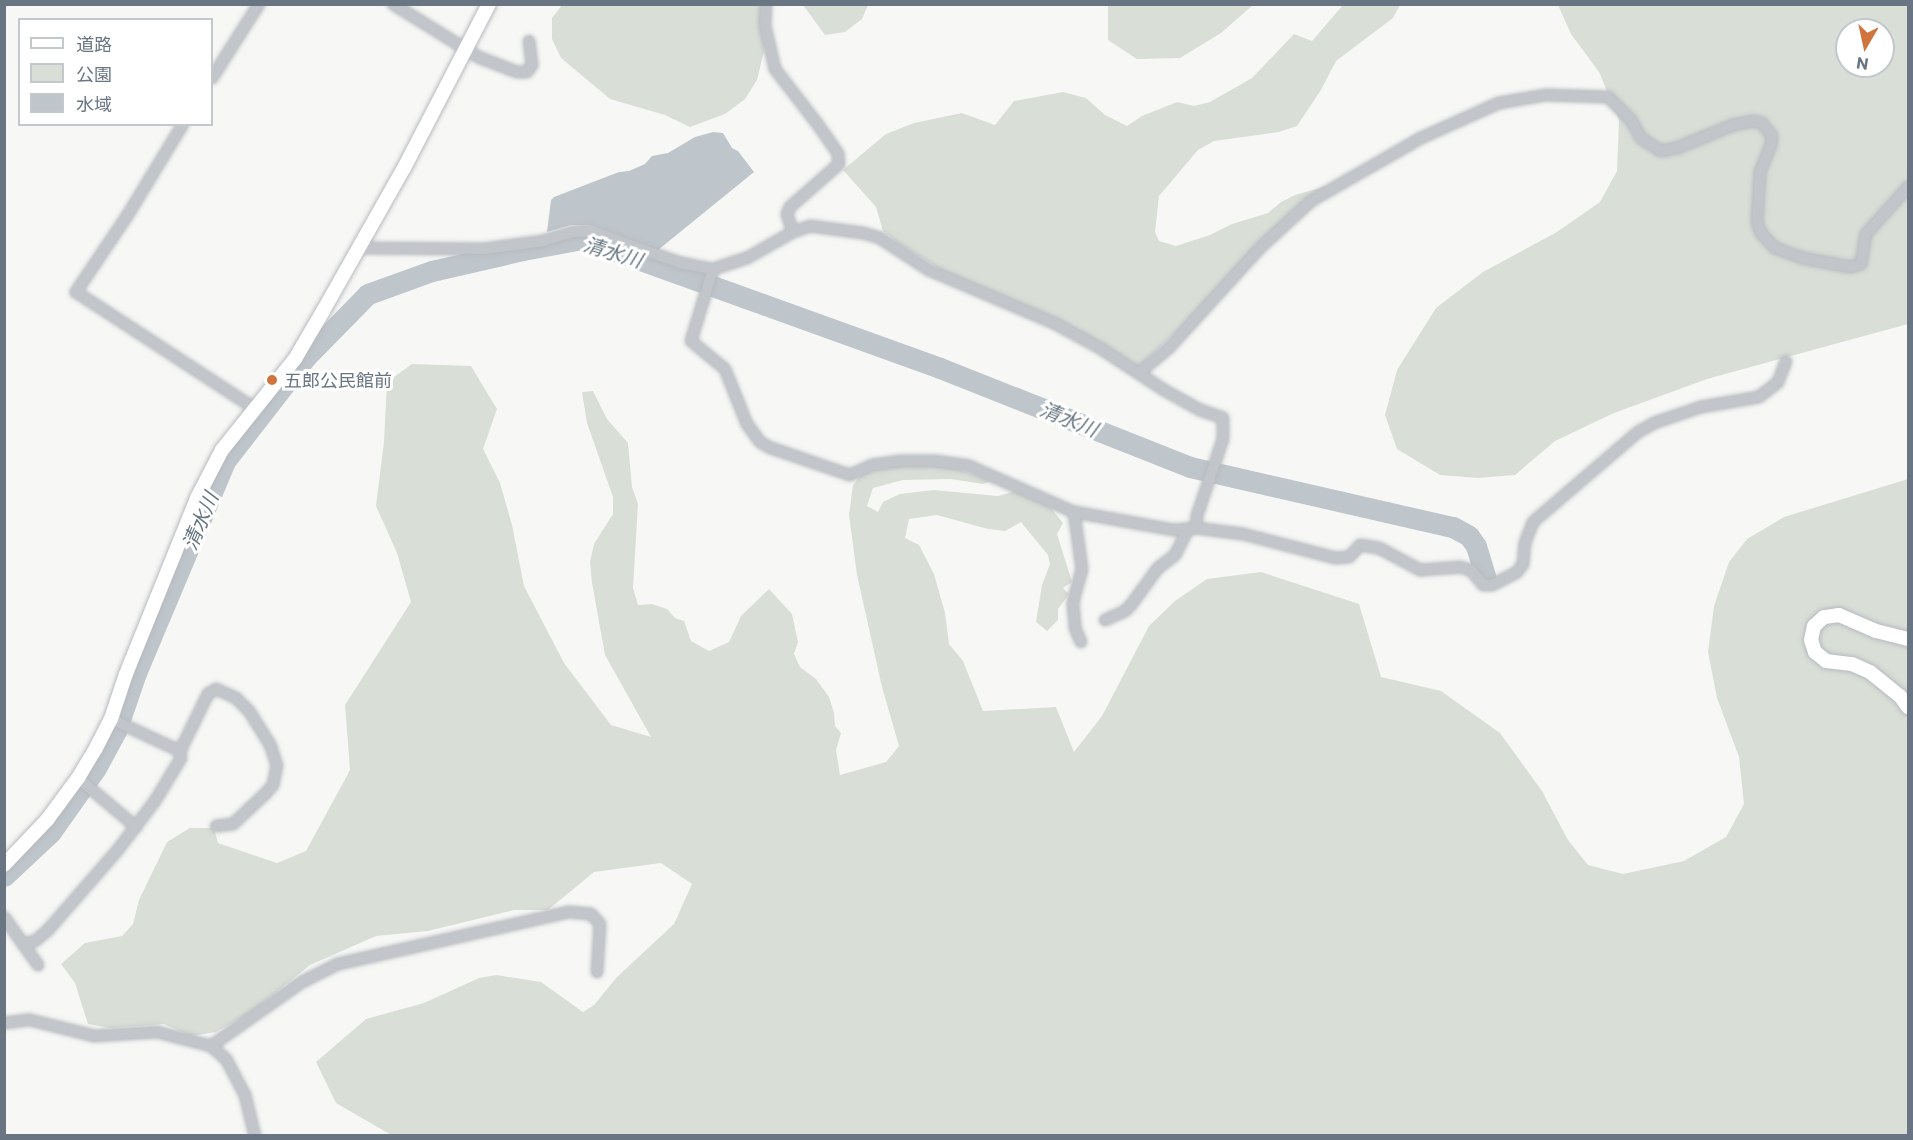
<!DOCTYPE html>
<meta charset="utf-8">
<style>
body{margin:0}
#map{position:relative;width:1913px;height:1140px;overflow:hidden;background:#f7f8f6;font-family:Commissioner,"Noto Sans JP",sans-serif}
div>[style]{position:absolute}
.green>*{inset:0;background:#d9ded7}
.water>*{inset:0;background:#bec5cb}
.river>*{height:21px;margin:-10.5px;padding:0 10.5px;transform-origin:10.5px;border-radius:10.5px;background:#bec5cb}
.roads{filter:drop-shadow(0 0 2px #b7babf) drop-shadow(0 0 2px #b7babf)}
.street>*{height:10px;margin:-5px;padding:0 5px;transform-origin:5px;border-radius:5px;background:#c2c5c9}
.secondary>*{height:14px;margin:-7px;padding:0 7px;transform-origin:7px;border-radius:7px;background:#fff}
.dots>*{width:16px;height:16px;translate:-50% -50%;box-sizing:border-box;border:3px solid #fff;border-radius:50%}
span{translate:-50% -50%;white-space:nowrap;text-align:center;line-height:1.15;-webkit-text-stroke:6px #fff;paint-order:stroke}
.poi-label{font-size:18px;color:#6a7583}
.left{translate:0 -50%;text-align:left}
.water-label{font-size:20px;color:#66747f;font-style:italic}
.frame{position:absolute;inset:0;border:6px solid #6a7583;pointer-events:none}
.legend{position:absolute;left:18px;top:18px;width:195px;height:108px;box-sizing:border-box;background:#fff;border:2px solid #c3c8cd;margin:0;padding:8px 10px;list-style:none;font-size:18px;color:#6a7583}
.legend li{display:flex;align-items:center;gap:12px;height:30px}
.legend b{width:30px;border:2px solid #c3c8cd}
.north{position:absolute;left:1835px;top:18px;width:60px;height:60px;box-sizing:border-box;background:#fff;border:2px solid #c3c8cd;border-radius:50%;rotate:189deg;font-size:16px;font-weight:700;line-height:24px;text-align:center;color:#6a7583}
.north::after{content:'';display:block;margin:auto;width:21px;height:27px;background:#d0733d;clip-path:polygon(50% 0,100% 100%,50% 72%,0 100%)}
</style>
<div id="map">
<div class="green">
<div style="clip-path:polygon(562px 5px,762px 5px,764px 51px,757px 80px,745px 99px,725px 114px,690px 127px,665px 115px,610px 99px,561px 58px,552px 39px,552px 18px)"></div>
<div style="clip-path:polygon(803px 5px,868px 5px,862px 19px,845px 32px,825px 35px)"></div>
<div style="clip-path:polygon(1108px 5px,1108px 4px,1253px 5px,1221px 33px,1180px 58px,1137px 59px,1108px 40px)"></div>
<div style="clip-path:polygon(1343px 5px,1400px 5px,1393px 18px,1336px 61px,1321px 90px,1297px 126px,1279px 132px,1214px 141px,1198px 150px,1159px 196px,1155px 232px,1159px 241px,1176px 246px,1210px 235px,1232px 224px,1268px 213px,1281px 202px,1295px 195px,1327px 186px,1308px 198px,1197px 313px,1137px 368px,945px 272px,900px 244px,883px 231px,876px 207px,843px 170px,886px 134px,914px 123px,962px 113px,995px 125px,1014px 101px,1063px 92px,1086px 98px,1105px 115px,1127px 126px,1142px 116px,1177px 102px,1194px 106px,1210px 102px,1252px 78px,1294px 34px,1312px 41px)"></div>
<div style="clip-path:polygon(evenodd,1558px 5px,1908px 5px,1908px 324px,1707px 379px,1614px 413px,1555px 441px,1515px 475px,1477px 478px,1440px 475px,1397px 449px,1385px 415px,1397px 370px,1436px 308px,1483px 272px,1557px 232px,1600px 202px,1617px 171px,1619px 120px,1599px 72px,1571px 34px,1558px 5px,1847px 30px,1883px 30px,1883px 66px,1847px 66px,1847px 30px)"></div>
<div style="clip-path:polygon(412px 364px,471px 366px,497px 409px,483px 449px,500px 483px,512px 525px,524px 586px,564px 663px,611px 725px,651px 737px,605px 655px,592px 583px,590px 562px,594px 544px,613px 514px,613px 497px,587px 423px,582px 392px,593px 391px,607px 419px,628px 443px,632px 487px,638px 504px,633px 588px,638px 605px,652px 604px,667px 609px,675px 618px,684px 621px,691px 641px,709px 651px,729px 642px,741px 616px,769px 589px,792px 614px,798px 642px,794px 654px,800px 667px,816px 679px,829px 697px,834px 713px,835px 726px,841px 733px,836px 750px,840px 775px,886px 762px,899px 746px,882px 687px,857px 575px,849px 515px,853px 485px,861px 475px,880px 468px,917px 464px,954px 468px,992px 481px,983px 484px,951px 479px,903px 480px,873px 488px,867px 506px,878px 512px,883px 502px,900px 494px,933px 490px,998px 496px,1016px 491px,1050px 507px,1063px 523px,1057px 534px,1072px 582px,1063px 588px,1069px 594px,1058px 609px,1058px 620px,1047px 631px,1036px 622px,1042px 585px,1050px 564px,1048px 555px,1021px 522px,1005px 531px,988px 529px,937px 515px,909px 519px,905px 538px,919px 545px,934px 574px,945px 613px,949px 644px,963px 661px,983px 711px,1056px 707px,1074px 752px,1102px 716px,1149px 626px,1175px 601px,1207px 579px,1261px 572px,1359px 604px,1381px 677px,1441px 691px,1500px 733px,1542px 791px,1568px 840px,1588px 865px,1623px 874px,1684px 861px,1726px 837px,1744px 804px,1739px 757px,1717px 698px,1708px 652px,1714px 606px,1729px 562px,1747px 539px,1784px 517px,1908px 479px,1908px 1135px,393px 1136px,336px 1103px,316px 1062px,366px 1019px,424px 1003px,479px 978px,496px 975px,541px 982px,583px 1012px,594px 1005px,617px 977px,674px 924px,692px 884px,661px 863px,594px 872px,548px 910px,514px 910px,428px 931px,376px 936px,310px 965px,250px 1013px,216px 1032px,191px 1036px,164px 1024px,110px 1028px,88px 1024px,75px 983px,61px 964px,85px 943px,122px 936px,133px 924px,139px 900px,167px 842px,190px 828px,214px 828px,218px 843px,277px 863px,306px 851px,350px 770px,345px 705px,411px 602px,397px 553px,376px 506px,384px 442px,387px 382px)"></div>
</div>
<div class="water">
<div style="clip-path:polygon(713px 132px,723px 133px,732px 148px,738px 151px,754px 172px,658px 250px,589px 225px,571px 225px,547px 232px,551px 200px,554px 197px,619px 172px,629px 171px,645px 164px,652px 156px,668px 153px,695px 137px)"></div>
</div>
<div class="river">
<div style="left:4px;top:876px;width:64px;rotate:-43.1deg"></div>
<div style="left:51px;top:832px;width:78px;rotate:-54.9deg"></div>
<div style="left:96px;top:768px;width:42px;rotate:-61.6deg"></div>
<div style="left:116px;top:731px;width:61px;rotate:-71deg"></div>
<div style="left:136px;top:673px;width:230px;rotate:-67.2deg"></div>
<div style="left:225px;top:461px;width:132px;rotate:-52.1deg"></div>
<div style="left:306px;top:357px;width:88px;rotate:-45.5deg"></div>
<div style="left:368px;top:294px;width:68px;rotate:-19.8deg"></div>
<div style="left:432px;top:271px;width:93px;rotate:-13deg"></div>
<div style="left:523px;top:250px;width:60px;rotate:-10.6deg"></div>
<div style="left:582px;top:239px;width:381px;rotate:19.8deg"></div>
<div style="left:940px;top:368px;width:269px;rotate:21.6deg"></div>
<div style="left:1190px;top:467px;width:270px;rotate:12.9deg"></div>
<div style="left:1453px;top:527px;width:18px;rotate:29deg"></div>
<div style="left:1469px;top:536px;width:12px;rotate:55deg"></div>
<div style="left:1476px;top:546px;width:34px;rotate:73deg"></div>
</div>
<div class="roads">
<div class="street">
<div style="left:393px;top:4px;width:100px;rotate:31.9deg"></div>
<div style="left:478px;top:57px;width:42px;rotate:21deg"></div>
<div style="left:517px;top:72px;width:10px"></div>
<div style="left:527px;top:72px;width:9px;rotate:-54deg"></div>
<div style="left:532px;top:65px;width:24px;rotate:-97deg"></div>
<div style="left:766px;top:4px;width:22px;rotate:93deg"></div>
<div style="left:765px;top:26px;width:44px;rotate:76.9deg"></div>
<div style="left:775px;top:69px;width:67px;rotate:52.3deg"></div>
<div style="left:816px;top:122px;width:39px;rotate:55deg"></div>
<div style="left:838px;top:154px;width:10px;rotate:84deg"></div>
<div style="left:839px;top:164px;width:65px;rotate:138.7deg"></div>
<div style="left:790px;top:207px;width:8px;rotate:113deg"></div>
<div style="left:787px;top:214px;width:19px;rotate:72deg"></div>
<div style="left:212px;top:78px;width:88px;rotate:-57.6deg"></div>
<div style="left:183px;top:124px;width:108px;rotate:121.3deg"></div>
<div style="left:127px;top:216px;width:92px;rotate:123.9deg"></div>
<div style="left:76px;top:292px;width:212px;rotate:33.1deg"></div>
<div style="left:357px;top:248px;width:127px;rotate:0.5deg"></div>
<div style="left:484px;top:249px;width:60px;rotate:-7.7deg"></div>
<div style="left:543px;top:241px;width:31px;rotate:-17deg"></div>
<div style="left:573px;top:232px;width:15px;rotate:-4deg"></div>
<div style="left:588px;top:231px;width:98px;rotate:19deg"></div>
<div style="left:681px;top:263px;width:33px;rotate:11deg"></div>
<div style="left:713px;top:269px;width:36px;rotate:-18deg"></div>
<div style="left:747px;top:258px;width:53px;rotate:-29.5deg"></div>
<div style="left:793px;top:232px;width:18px;rotate:-19deg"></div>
<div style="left:810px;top:226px;width:53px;rotate:7.5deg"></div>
<div style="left:863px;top:233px;width:18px;rotate:16deg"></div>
<div style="left:880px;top:238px;width:59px;rotate:33.1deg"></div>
<div style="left:929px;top:270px;width:136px;rotate:23deg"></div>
<div style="left:1054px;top:323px;width:52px;rotate:28.5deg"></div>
<div style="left:1100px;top:348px;width:77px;rotate:33.3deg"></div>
<div style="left:1164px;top:390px;width:41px;rotate:29.1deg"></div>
<div style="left:1200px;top:410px;width:24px;rotate:19deg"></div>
<div style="left:1223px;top:418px;width:21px;rotate:90deg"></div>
<div style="left:1223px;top:439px;width:81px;rotate:108.7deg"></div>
<div style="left:1197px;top:516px;width:12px;rotate:95deg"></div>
<div style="left:713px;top:269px;width:75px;rotate:107deg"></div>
<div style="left:691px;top:341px;width:44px;rotate:39.5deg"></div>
<div style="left:725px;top:369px;width:59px;rotate:68.2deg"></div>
<div style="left:747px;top:424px;width:22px;rotate:54deg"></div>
<div style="left:760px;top:442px;width:13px;rotate:29deg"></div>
<div style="left:771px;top:448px;width:83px;rotate:18.9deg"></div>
<div style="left:850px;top:475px;width:24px;rotate:-24deg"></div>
<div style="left:872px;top:465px;width:29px;rotate:-8deg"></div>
<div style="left:901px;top:461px;width:34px"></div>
<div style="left:935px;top:461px;width:34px;rotate:8deg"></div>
<div style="left:969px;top:466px;width:115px;rotate:23.7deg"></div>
<div style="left:1074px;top:512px;width:102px;rotate:10.2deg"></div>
<div style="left:1174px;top:530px;width:22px;rotate:-5deg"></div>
<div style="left:1196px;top:528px;width:47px;rotate:7.3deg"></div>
<div style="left:1243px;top:534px;width:95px;rotate:14.6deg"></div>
<div style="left:1335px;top:558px;width:14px;rotate:-4deg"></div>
<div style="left:1349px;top:557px;width:16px;rotate:-47deg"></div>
<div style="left:1360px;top:545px;width:19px;rotate:9deg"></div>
<div style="left:1379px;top:548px;width:47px;rotate:28.2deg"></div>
<div style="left:1420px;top:570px;width:39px;rotate:-4deg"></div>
<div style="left:1459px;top:567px;width:12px;rotate:14deg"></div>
<div style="left:1471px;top:570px;width:19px;rotate:51deg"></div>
<div style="left:1483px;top:585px;width:9px"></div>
<div style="left:1492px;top:585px;width:28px;rotate:-27deg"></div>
<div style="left:1517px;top:572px;width:10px;rotate:-53deg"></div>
<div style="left:1523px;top:564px;width:21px;rotate:-85deg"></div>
<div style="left:1525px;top:543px;width:22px;rotate:-69deg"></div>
<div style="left:1533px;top:522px;width:138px;rotate:-40.6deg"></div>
<div style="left:1638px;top:432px;width:18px;rotate:-29deg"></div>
<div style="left:1654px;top:423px;width:50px;rotate:-18.8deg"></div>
<div style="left:1701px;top:407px;width:59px;rotate:-9.8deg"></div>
<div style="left:1759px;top:397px;width:24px;rotate:-38deg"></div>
<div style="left:1778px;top:382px;width:22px;rotate:-69deg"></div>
<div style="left:1139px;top:373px;width:39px;rotate:-40deg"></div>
<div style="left:1169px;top:348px;width:137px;rotate:-47.7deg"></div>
<div style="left:1261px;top:247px;width:68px;rotate:-42.6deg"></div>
<div style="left:1311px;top:201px;width:127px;rotate:-29.8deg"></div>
<div style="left:1421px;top:138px;width:85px;rotate:-24.2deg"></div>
<div style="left:1499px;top:103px;width:48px;rotate:-9.7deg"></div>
<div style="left:1546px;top:95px;width:62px;rotate:1.8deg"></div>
<div style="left:1608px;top:97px;width:33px;rotate:45deg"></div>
<div style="left:1631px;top:120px;width:21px;rotate:61deg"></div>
<div style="left:1641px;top:138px;width:24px;rotate:33deg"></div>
<div style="left:1661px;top:151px;width:16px;rotate:-11deg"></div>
<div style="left:1677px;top:148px;width:61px;rotate:-22.3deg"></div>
<div style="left:1733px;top:125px;width:20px;rotate:-11deg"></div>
<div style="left:1753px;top:121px;width:9px;rotate:13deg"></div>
<div style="left:1762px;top:123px;width:16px;rotate:52deg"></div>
<div style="left:1772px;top:136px;width:9px;rotate:96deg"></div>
<div style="left:1771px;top:145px;width:29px;rotate:112deg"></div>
<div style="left:1760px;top:172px;width:50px;rotate:93.4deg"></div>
<div style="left:1757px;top:222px;width:12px;rotate:70deg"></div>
<div style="left:1761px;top:233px;width:21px;rotate:47deg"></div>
<div style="left:1775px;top:248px;width:29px;rotate:20deg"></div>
<div style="left:1802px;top:258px;width:49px;rotate:10.6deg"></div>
<div style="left:1850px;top:267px;width:11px;rotate:-15deg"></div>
<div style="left:1861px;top:264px;width:30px;rotate:-81deg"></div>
<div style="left:1866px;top:234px;width:63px;rotate:-48.2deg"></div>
<div style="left:1074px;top:512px;width:58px;rotate:82deg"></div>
<div style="left:1082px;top:569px;width:35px;rotate:105deg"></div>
<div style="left:1073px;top:603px;width:25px;rotate:85deg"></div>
<div style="left:1075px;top:628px;width:15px;rotate:67deg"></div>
<div style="left:1105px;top:620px;width:22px;rotate:-24deg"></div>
<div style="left:1125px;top:611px;width:8px;rotate:-45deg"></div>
<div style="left:1131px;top:605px;width:46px;rotate:-53.9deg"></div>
<div style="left:1158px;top:568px;width:21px;rotate:-37deg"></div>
<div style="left:1175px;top:555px;width:28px;rotate:-63deg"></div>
<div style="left:111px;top:719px;width:76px;rotate:24.9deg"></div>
<div style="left:78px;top:778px;width:76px;rotate:40.2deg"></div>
<div style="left:4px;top:917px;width:59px;rotate:54.7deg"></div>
<div style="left:23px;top:944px;width:12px;rotate:-14deg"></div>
<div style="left:35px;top:941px;width:17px;rotate:-40deg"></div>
<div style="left:48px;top:930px;width:105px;rotate:-48.9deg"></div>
<div style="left:117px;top:851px;width:63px;rotate:-52.8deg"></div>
<div style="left:155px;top:801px;width:50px;rotate:-58.8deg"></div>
<div style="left:181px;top:758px;width:7px;rotate:-98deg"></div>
<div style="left:180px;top:751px;width:64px;rotate:-63.8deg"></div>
<div style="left:208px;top:694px;width:9px;rotate:-32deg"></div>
<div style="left:216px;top:689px;width:22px;rotate:24deg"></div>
<div style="left:236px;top:698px;width:18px;rotate:45deg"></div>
<div style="left:249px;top:711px;width:39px;rotate:58deg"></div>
<div style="left:270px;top:744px;width:22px;rotate:72deg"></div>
<div style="left:277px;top:765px;width:20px;rotate:101deg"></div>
<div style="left:273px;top:785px;width:11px;rotate:131deg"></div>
<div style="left:266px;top:793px;width:45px;rotate:136.8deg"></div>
<div style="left:233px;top:824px;width:17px;rotate:173deg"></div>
<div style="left:4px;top:1023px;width:26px;rotate:-7deg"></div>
<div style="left:30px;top:1020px;width:66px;rotate:14deg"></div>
<div style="left:94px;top:1036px;width:63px;rotate:-3.6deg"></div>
<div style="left:157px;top:1032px;width:56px;rotate:14.5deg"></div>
<div style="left:211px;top:1046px;width:20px;rotate:41deg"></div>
<div style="left:226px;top:1059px;width:41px;rotate:62.2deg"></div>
<div style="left:245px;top:1095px;width:42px;rotate:76.3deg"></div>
<div style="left:211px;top:1046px;width:111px;rotate:-35.1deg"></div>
<div style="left:302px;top:982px;width:40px;rotate:-26.6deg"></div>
<div style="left:338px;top:964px;width:237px;rotate:-12.7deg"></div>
<div style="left:569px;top:912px;width:22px;rotate:5deg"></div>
<div style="left:591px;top:914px;width:13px;rotate:48deg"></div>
<div style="left:600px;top:924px;width:48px;rotate:93.6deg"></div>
</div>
<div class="secondary">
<div style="left:1908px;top:639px;width:33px;rotate:-166deg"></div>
<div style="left:1876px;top:631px;width:40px;rotate:-156.6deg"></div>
<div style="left:1839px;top:615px;width:15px;rotate:172deg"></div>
<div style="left:1824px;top:617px;width:13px;rotate:138deg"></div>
<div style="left:1814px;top:626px;width:14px;rotate:102deg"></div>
<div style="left:1811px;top:640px;width:13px;rotate:72deg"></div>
<div style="left:1815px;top:652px;width:14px;rotate:39deg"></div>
<div style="left:1826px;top:661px;width:26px;rotate:7deg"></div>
<div style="left:1852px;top:664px;width:20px;rotate:24deg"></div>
<div style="left:1870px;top:672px;width:38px;rotate:39deg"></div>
<div style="left:1900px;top:696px;width:14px;rotate:54deg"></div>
<div style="left:4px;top:865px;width:62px;rotate:-46.3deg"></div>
<div style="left:47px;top:820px;width:52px;rotate:-53.6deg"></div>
<div style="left:78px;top:778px;width:35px;rotate:-59deg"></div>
<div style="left:96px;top:748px;width:33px;rotate:-63deg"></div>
<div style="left:111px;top:719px;width:47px;rotate:-71.6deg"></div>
<div style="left:126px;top:674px;width:190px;rotate:-68deg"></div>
<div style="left:197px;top:498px;width:54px;rotate:-62.5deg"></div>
<div style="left:222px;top:450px;width:117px;rotate:-51.3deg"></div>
<div style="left:295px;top:359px;width:56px;rotate:-59.7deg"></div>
<div style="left:323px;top:311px;width:164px;rotate:-60.5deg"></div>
<div style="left:404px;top:168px;width:185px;rotate:-62.6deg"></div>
</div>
</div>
<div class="dots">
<div style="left:272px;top:380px;background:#d0733d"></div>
</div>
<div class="poi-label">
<span class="left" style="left:284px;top:380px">五郎公民館前</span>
</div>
<div class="water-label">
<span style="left:613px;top:252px;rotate:17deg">清水川</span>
<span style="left:1069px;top:419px;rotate:22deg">清水川</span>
<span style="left:200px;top:521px;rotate:-67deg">清水川</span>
</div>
<div class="frame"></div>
<ul class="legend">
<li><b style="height:8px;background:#fff"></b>道路</li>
<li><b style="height:16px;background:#d9ded7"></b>公園</li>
<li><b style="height:16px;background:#bec5cb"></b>水域</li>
</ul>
<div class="north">N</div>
</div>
